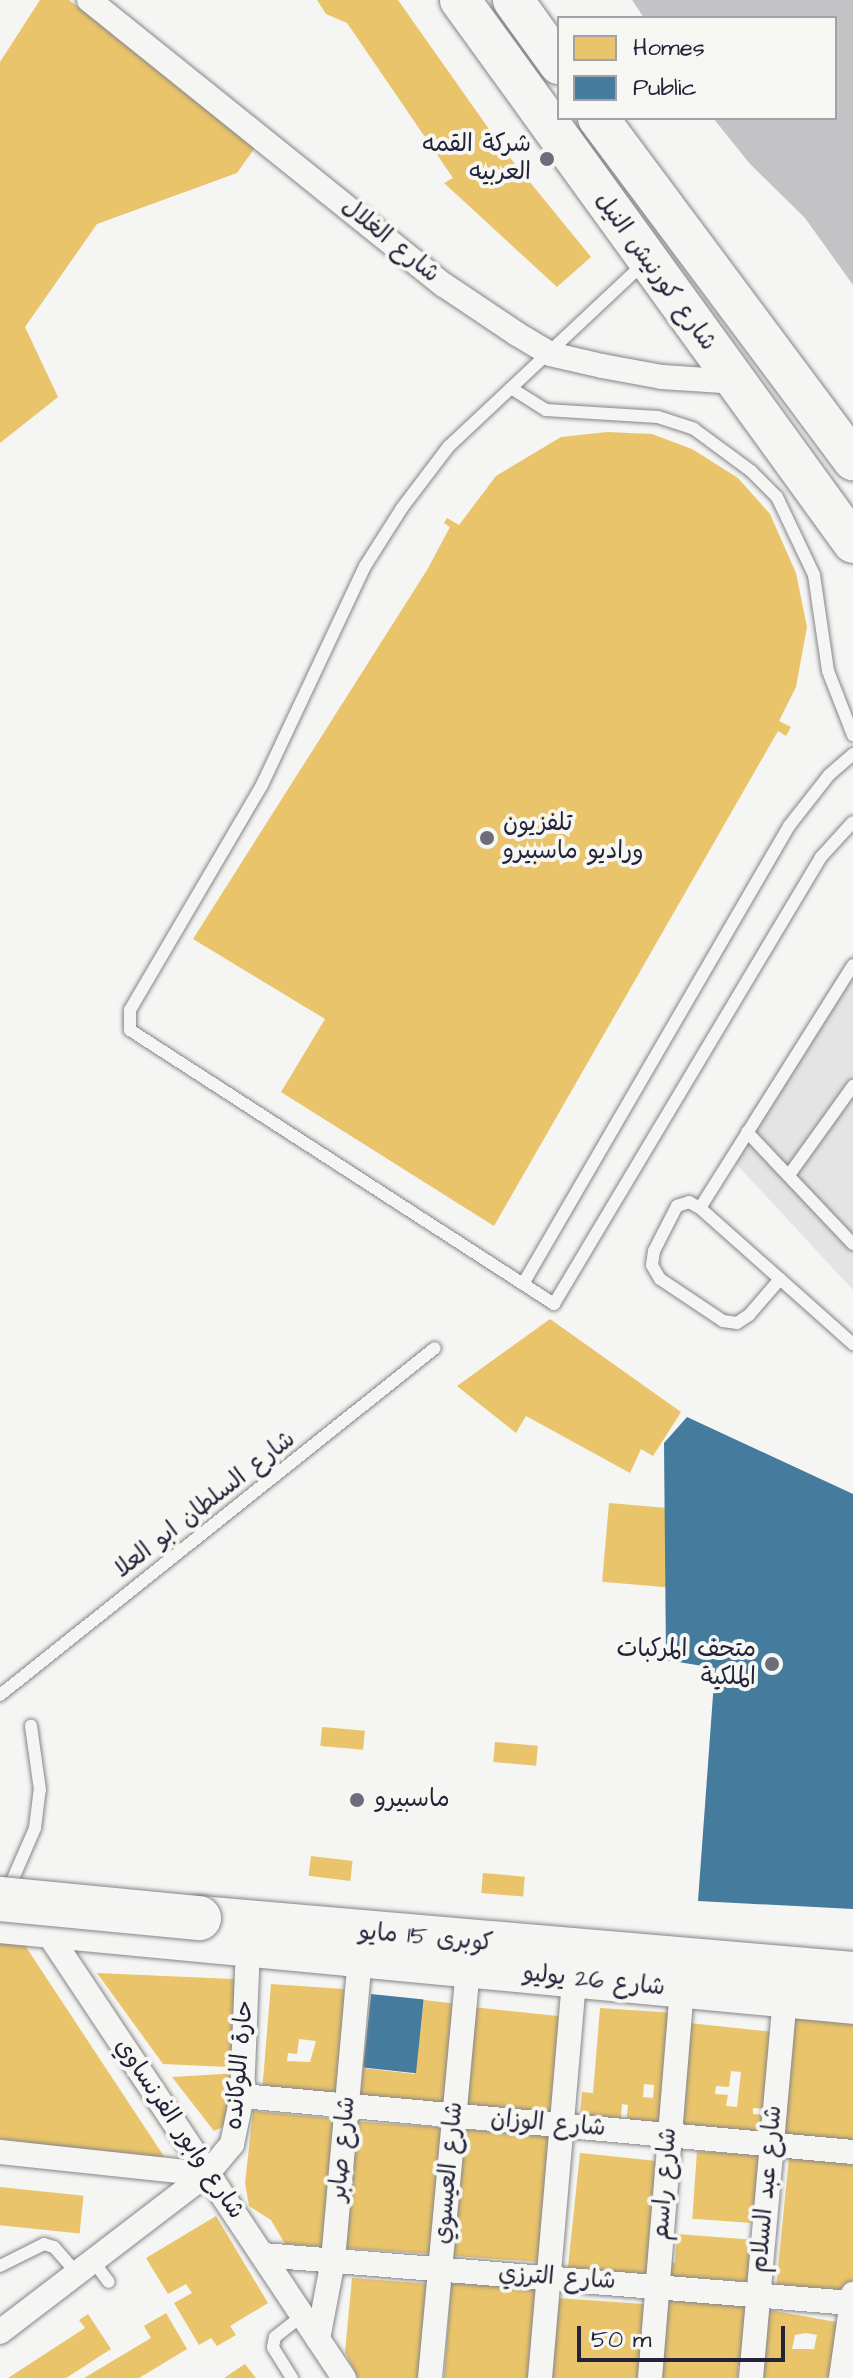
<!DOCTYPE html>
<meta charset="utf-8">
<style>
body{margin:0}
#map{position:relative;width:853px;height:2378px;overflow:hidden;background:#f5f5f3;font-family:"Architects Daughter","Playpen Sans Arabic",sans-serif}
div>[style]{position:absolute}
.green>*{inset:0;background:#e4e4e4}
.water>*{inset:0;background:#c3c3c6}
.homes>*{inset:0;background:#e9c46a;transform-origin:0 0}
.public>*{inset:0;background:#457b9d;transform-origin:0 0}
.roads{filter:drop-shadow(0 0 2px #858589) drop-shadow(0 0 2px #858589)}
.service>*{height:12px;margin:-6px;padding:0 6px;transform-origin:6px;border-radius:6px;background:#f5f5f3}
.minor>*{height:24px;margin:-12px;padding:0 12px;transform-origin:12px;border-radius:12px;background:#f5f5f3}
.primary>*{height:38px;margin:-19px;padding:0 19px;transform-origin:19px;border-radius:19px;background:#f5f5f3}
.trunk>*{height:40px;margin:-20px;padding:0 20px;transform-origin:20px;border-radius:20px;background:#f5f5f3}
.motorway>*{height:44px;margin:-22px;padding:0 22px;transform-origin:22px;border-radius:22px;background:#f5f5f3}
.bridges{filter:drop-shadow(0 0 2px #858589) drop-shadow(0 0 2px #858589)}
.motorway-bridge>*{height:44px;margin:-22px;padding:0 22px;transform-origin:22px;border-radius:22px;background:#f5f5f3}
.dots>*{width:22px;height:22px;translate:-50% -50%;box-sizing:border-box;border:4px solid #f6f6f2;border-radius:50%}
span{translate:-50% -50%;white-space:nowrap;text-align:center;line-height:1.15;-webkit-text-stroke:8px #f6f6f2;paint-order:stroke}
.poi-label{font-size:24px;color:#22223b}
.right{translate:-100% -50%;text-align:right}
.left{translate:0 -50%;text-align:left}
.street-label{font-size:24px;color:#22223b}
.legend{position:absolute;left:557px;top:16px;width:280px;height:104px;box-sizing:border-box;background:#f6f6f2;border:2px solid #a1a1a9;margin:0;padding:10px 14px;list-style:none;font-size:24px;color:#22223b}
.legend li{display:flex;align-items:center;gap:16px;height:40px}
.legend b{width:40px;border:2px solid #a1a1a9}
.scale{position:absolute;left:577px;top:2326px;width:208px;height:36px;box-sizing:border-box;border:4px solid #22223b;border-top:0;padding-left:10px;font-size:24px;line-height:28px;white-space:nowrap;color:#22223b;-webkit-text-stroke:6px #f6f6f2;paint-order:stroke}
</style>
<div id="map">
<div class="green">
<div style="clip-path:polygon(853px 952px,853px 1290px,726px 1153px)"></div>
</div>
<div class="water">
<div style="clip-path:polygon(632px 0,853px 0,853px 285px,805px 218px,750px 164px,713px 118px,835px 118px,835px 18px,644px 18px)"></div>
</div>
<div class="homes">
<div style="clip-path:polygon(40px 0,69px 0,259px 142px,237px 173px,97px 224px,25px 327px,58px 397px,0 443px,0 62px)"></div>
<div style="clip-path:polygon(317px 0,398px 0,503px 149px,591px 257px,557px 287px,444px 183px,453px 178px,347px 23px,326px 14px)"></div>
<div style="clip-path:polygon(607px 432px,652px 434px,692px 449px,738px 478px,770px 514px,796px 573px,807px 627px,796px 687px,779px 721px,791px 727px,786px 736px,778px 731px,494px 1226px,281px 1092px,325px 1019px,193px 939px,427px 570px,450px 527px,444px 523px,447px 518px,459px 525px,496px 476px,561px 437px)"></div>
<div style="clip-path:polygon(550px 1319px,681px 1412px,653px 1456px,641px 1449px,630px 1473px,526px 1416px,516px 1433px,457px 1386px)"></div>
<div style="left:609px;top:1503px;width:64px;height:79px;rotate:5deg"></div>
<div style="left:322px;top:1727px;width:43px;height:19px;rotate:5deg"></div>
<div style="left:495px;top:1742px;width:43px;height:20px;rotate:5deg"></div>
<div style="left:311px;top:1856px;width:42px;height:20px;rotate:7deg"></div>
<div style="left:483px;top:1873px;width:42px;height:20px;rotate:5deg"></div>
<div style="clip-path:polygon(0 1940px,24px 1944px,167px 2161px,0 2139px)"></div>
<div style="clip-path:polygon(97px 1973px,255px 1980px,251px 2068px,163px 2064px)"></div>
<div style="clip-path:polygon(evenodd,271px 1984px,344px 1989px,341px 2098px,262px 2092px,271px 1984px,299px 2039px,316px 2041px,310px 2062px,287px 2061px,288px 2053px,297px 2054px,299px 2039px)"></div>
<div style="clip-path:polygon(424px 2000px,466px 2005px,452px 2113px,359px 2105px,363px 2068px,415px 2074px)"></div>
<div style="left:472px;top:2007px;width:98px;height:116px;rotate:6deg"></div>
<div style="clip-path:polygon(evenodd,600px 2008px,676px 2013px,660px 2129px,626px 2126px,628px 2105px,622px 2104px,620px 2128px,579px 2124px,582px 2092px,593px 2093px,600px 2008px,644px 2084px,654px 2085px,653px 2098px,643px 2097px,644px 2084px)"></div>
<div style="clip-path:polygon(793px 2017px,853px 2023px,853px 2148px,779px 2140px)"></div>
<div style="clip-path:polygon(evenodd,689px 2023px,784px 2033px,766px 2109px,753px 2108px,753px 2114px,766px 2115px,764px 2139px,677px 2132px,689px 2023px,731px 2071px,741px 2072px,737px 2107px,726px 2106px,728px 2095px,715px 2094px,716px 2086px,729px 2087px,731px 2071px)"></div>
<div style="clip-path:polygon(239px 2073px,236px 2121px,214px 2131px,172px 2077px)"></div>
<div style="clip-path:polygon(253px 2111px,337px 2119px,326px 2247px,285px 2244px,271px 2220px,249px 2206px,245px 2183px)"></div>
<div style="left:350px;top:2121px;width:97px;height:127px;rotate:4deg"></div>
<div style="left:459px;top:2129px;width:94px;height:127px;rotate:4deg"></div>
<div style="left:697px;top:2151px;width:70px;height:68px;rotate:4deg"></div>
<div style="left:580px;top:2153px;width:99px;height:119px;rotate:6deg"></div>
<div style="clip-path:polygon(789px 2158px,853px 2164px,853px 2281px,843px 2294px,776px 2288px)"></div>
<div style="left:0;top:2187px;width:84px;height:38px;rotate:6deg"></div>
<div style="clip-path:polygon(216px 2216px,268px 2303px,230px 2326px,236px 2335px,217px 2346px,211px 2338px,199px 2345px,174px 2303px,192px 2293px,186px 2284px,168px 2294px,146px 2258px)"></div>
<div style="clip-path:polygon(677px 2234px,756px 2240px,753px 2282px,665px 2276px,665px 2262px,675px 2263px)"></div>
<div style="clip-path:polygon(352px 2278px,433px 2284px,425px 2378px,358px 2378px,345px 2352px)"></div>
<div style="left:451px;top:2281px;width:88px;height:98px;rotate:4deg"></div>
<div style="left:557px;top:2298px;width:91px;height:80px;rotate:4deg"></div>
<div style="clip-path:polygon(666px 2299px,751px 2304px,746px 2367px,738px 2366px,738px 2378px,659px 2378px)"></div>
<div style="clip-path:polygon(evenodd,769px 2310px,842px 2323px,828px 2378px,757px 2378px,769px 2310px,806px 2333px,817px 2335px,814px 2349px,792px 2349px,795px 2335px,806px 2333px)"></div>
<div style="clip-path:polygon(166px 2313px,187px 2349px,139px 2378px,84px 2378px,151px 2338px,144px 2326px)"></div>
<div style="clip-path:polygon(88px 2314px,111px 2349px,66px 2378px,8px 2378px,85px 2328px,79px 2320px)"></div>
<div style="clip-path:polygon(245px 2364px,256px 2378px,224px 2378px)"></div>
</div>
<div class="public">
<div style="clip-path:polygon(687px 1417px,853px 1494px,853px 1909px,698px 1901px,715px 1668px,666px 1660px,664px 1443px)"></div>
<div style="left:371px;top:1994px;width:53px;height:74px;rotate:6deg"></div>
</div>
<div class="roads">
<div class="service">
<div style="left:643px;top:264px;width:266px;rotate:136.8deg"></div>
<div style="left:449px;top:446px;width:78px;rotate:127.2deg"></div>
<div style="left:402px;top:508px;width:69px;rotate:122.5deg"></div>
<div style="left:365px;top:566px;width:242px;rotate:115.2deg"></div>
<div style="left:262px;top:785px;width:261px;rotate:120.4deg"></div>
<div style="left:130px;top:1010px;width:20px;rotate:90deg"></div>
<div style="left:130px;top:1030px;width:505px;rotate:32.87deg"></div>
<div style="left:554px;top:1304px;width:521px;rotate:-59.15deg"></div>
<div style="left:821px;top:857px;width:47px;rotate:-47.6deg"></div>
<div style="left:511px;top:388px;width:41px;rotate:32.2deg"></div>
<div style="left:546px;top:410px;width:112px;rotate:3.6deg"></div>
<div style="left:658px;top:417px;width:38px;rotate:18deg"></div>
<div style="left:694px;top:429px;width:71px;rotate:36.4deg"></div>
<div style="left:751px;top:471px;width:37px;rotate:45deg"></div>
<div style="left:777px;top:497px;width:86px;rotate:64.6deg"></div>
<div style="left:814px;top:575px;width:97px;rotate:81.7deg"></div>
<div style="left:828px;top:671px;width:69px;rotate:68.7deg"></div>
<div style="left:747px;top:1132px;width:154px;rotate:46.6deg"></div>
<div style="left:789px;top:1175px;width:110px;rotate:-54.3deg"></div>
<div style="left:700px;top:1208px;width:287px;rotate:-57.8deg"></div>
<div style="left:780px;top:1279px;width:48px;rotate:130.7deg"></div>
<div style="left:749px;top:1315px;width:14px;rotate:146deg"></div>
<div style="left:737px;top:1323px;width:14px;rotate:-172deg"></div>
<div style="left:723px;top:1321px;width:76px;rotate:-146.3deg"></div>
<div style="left:660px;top:1279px;width:16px;rotate:-120deg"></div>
<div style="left:652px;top:1265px;width:14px;rotate:-82deg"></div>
<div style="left:654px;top:1251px;width:51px;rotate:-62.9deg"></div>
<div style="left:677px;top:1206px;width:13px;rotate:-18deg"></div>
<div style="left:689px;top:1202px;width:13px;rotate:29deg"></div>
<div style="left:700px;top:1208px;width:107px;rotate:41.6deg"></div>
<div style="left:780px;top:1279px;width:98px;rotate:41.7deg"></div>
<div style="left:523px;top:1284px;width:530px;rotate:-59.85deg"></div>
<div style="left:789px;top:826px;width:65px;rotate:-51.9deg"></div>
<div style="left:829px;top:775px;width:32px;rotate:-41deg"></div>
<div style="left:0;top:1695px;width:556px;rotate:-38.58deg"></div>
<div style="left:12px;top:1881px;width:58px;rotate:-66.5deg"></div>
<div style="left:35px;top:1828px;width:38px;rotate:-83deg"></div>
<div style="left:40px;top:1790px;width:65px;rotate:-98deg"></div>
<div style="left:93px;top:2261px;width:26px;rotate:53deg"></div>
<div style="left:0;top:2266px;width:49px;rotate:-26.6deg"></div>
<div style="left:44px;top:2244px;width:10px;rotate:17deg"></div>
<div style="left:54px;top:2247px;width:35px;rotate:49deg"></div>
<div style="left:292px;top:2378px;width:36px;rotate:-122deg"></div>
<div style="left:273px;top:2347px;width:10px;rotate:-79deg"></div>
<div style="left:275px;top:2337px;width:36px;rotate:-38deg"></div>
</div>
<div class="minor">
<div style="left:89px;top:0;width:455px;rotate:38.8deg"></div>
<div style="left:444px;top:285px;width:88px;rotate:33.9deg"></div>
<div style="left:517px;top:334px;width:39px;rotate:31deg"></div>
<div style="left:550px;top:354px;width:53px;rotate:13deg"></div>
<div style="left:602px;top:366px;width:61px;rotate:10.4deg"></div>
<div style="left:662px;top:377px;width:75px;rotate:3.8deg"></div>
<div style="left:42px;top:1924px;width:545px;rotate:56.37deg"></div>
<div style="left:242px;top:2096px;width:614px;rotate:5.24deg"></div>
<div style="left:0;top:2152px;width:208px;rotate:6.1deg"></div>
<div style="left:263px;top:2255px;width:590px;rotate:4.67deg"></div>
<div style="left:0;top:2332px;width:260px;rotate:-37.4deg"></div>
<div style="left:207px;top:2174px;width:39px;rotate:-50deg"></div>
<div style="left:232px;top:2144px;width:49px;rotate:-78.2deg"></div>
<div style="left:242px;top:2096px;width:148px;rotate:-87.7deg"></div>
<div style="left:318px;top:2339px;width:80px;rotate:-79.2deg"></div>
<div style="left:333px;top:2260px;width:303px;rotate:-84.9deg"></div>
<div style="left:430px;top:2378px;width:412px;rotate:-84.7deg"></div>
<div style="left:540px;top:2378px;width:398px;rotate:-85.1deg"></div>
<div style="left:650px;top:2378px;width:389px;rotate:-85.3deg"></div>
<div style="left:751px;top:2378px;width:380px;rotate:-84.9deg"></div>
<div style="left:841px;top:2378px;width:85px;rotate:-81.9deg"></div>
</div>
<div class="primary">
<div style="left:0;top:1924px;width:857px;rotate:5.42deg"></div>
</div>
<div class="trunk">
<div style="left:460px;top:0;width:670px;rotate:54.1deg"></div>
<div style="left:513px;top:0;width:79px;rotate:54.3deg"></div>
<div style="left:598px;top:118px;width:427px;rotate:53.3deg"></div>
</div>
<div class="motorway">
<div style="left:199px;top:1918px;width:656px;rotate:4.89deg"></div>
</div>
</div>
<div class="bridges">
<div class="motorway-bridge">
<div style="left:0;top:1899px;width:200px;rotate:5.5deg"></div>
</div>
</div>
<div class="dots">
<div style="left:547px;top:159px;background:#6c6c7b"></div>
<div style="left:487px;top:838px;background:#6c6c7b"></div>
<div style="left:772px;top:1664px;background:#6c6c7b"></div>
<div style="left:357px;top:1800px;background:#6c6c7b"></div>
</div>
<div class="poi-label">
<span class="right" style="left:531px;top:159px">شركة القمه<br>العربيه</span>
<span class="left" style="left:503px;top:838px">تلفزيون<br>وراديو ماسبيرو</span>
<span class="right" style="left:756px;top:1664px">متحف المركبات<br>الملكية</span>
<span class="left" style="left:375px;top:1800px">ماسبيرو</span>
</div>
<div class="street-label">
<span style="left:390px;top:241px;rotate:39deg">شارع الغلال</span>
<span style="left:655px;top:272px;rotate:54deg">شارع كورنيش النيل</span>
<span style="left:205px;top:1505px;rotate:-38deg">شارع السلطان ابو العلا</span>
<span style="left:426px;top:1938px;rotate:5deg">كوبرى 15 مايو</span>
<span style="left:594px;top:1981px;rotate:6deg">شارع 26 يوليو</span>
<span style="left:240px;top:2065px;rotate:-85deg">حارة اللوكانده</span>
<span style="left:548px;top:2124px;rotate:5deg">شارع الوزان</span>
<span style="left:179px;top:2129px;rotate:56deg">شارع وابور الفرنساوي</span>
<span style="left:343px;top:2149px;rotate:-85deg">شارع صابر</span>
<span style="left:449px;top:2173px;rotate:-85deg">شارع العيسوي</span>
<span style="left:665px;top:2184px;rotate:-86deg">شارع راسم</span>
<span style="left:767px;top:2189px;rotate:-85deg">شارع عبد السلام</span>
<span style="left:557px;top:2278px;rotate:4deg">شارع الترزي</span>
</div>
<ul class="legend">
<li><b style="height:22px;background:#e9c46a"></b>Homes</li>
<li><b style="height:22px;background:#457b9d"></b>Public</li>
</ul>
<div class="scale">50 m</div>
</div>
